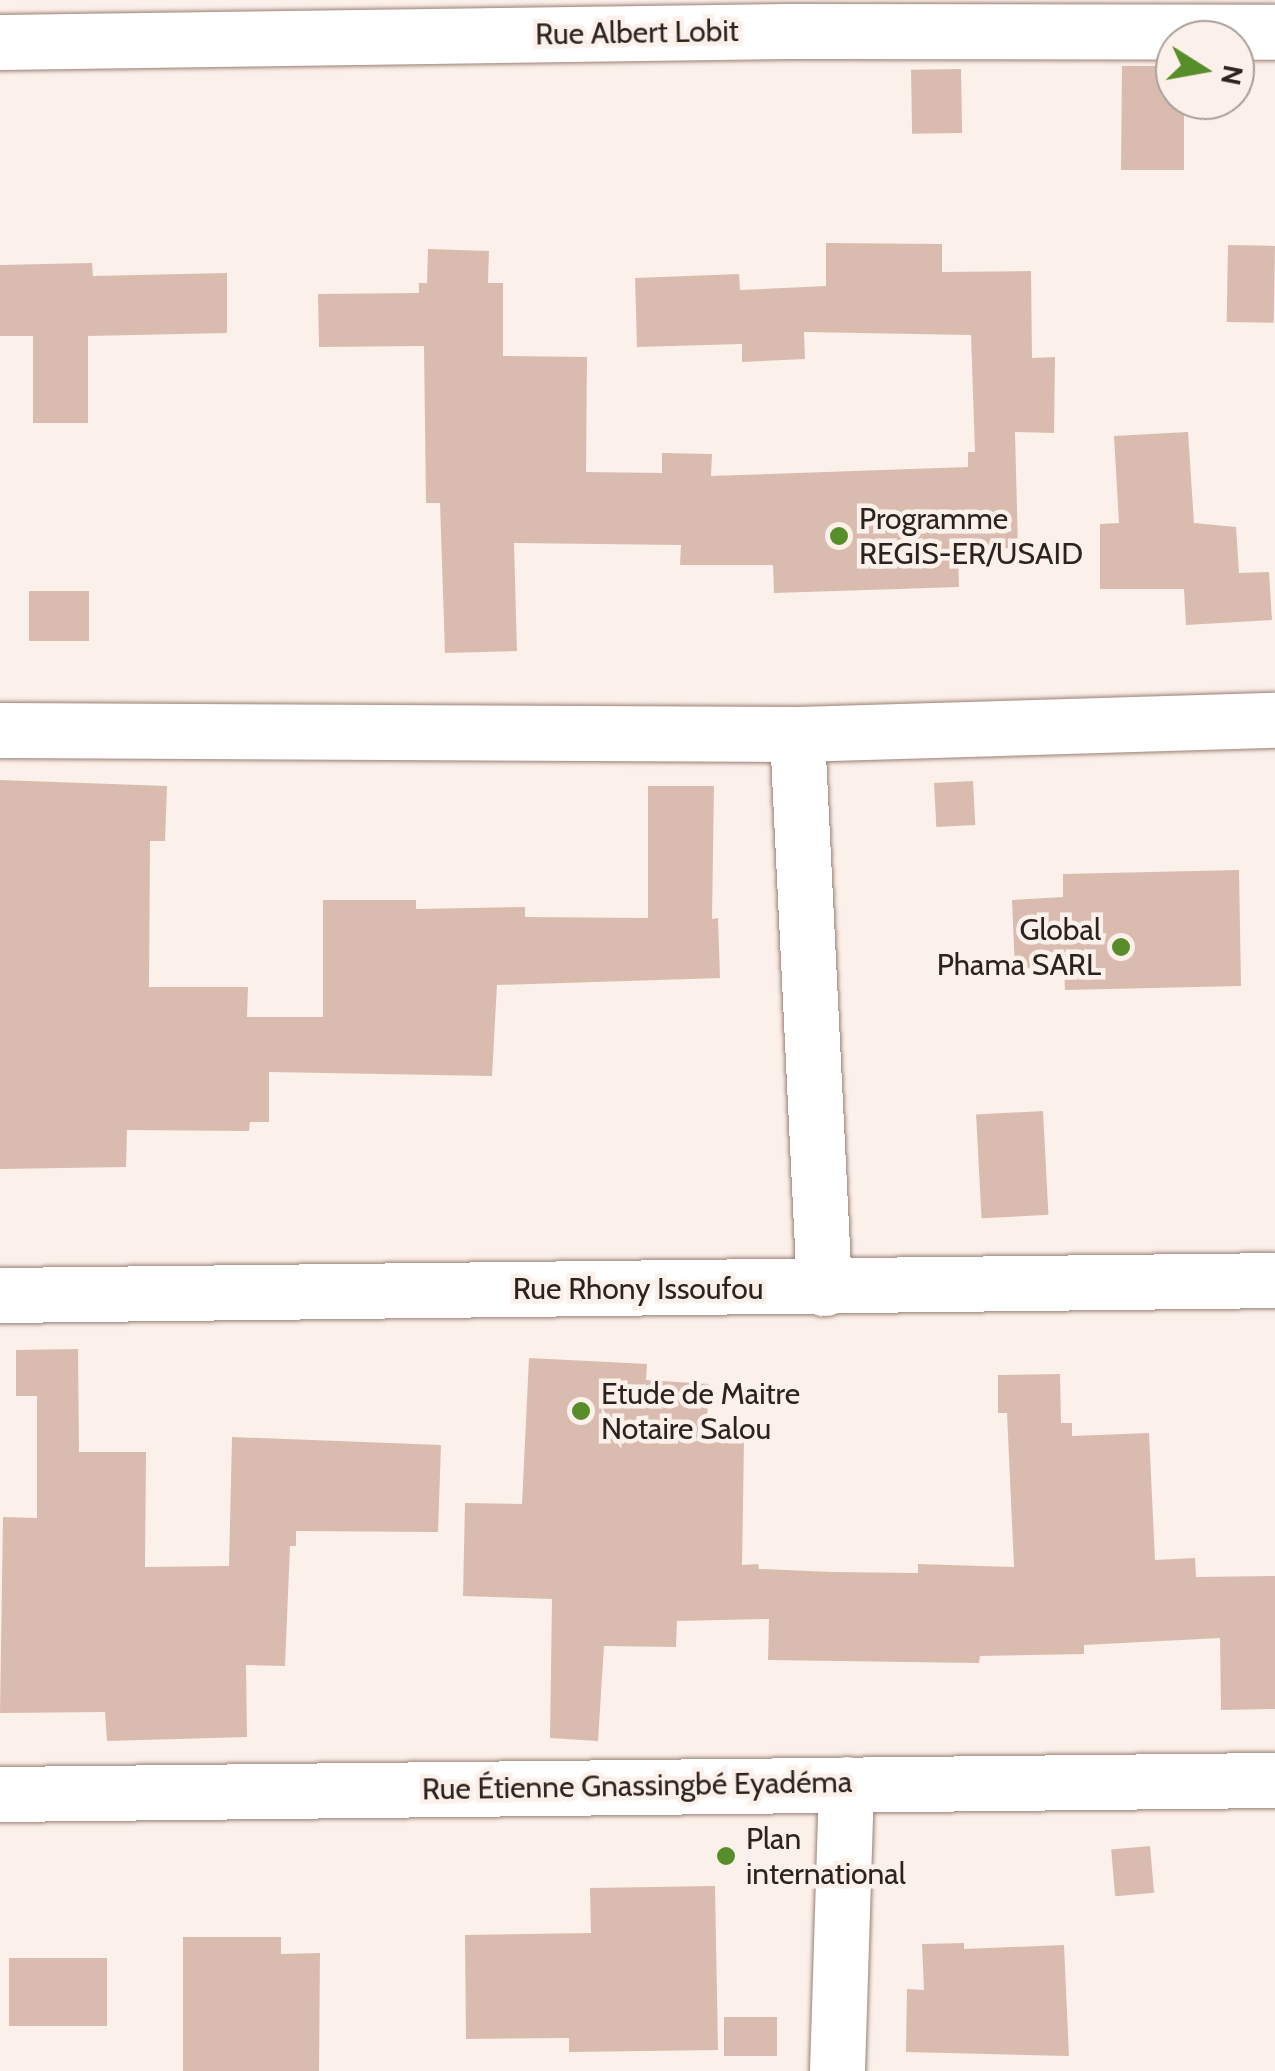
<!DOCTYPE html>
<meta charset="utf-8">
<style>
body{margin:0}
#map{position:relative;width:1275px;height:2071px;overflow:hidden;background:#fcf0eb;font-family:Cabin,sans-serif}
div>[style]{position:absolute}
.building>*{inset:0;background:#d9bcaf;transform-origin:0 0}
.roads{filter:drop-shadow(0 0 2px #9b8074) drop-shadow(0 0 2px #9b8074)}
.minor>*{height:55px;margin:-27.5px;padding:0 27.5px;transform-origin:27.5px;border-radius:27.5px;background:#fff}
.dots>*{width:28px;height:28px;translate:-50% -50%;box-sizing:border-box;border:5px solid #fcf0eb;border-radius:50%}
span{translate:-50% -50%;white-space:nowrap;text-align:center;line-height:1.15;-webkit-text-stroke:9px #fcf0eb;paint-order:stroke}
.street-label{font-size:30px;color:#2d231e}
.poi-label{font-size:30px;color:#2d231e}
.left{translate:0 -50%;text-align:left}
.right{translate:-100% -50%;text-align:right}
.north{position:absolute;left:1155px;top:20px;width:100px;height:100px;box-sizing:border-box;background:#fcf0eb;border:2px solid #a99e99;border-radius:50%;rotate:101deg;font-size:28px;font-weight:700;line-height:40px;text-align:center;color:#2d231e}
.north::after{content:'';display:block;margin:auto;width:35px;height:45px;background:#578e29;clip-path:polygon(50% 0,100% 100%,50% 72%,0 100%)}
</style>
<div id="map">
<div class="building">
<div style="clip-path:polygon(1122px 66px,1175px 66px,1175px 100px,1184px 100px,1184px 170px,1121px 170px)"></div>
<div style="left:961px;top:69px;width:64px;height:50px;rotate:89deg"></div>
<div style="clip-path:polygon(826px 243px,942px 244px,942px 272px,1031px 271px,1032px 358px,1055px 357px,1054px 433px,1015px 432px,1018px 548px,958px 549px,959px 587px,774px 593px,773px 565px,680px 565px,681px 545px,514px 543px,517px 651px,445px 653px,440px 503px,426px 503px,424px 346px,319px 347px,318px 294px,419px 293px,419px 283px,427px 283px,428px 249px,489px 251px,488px 283px,503px 283px,503px 356px,587px 357px,586px 472px,662px 473px,662px 453px,712px 454px,711px 476px,968px 467px,968px 452px,975px 452px,971px 335px,804px 332px,805px 359px,742px 362px,742px 344px,637px 347px,635px 278px,739px 274px,740px 290px,826px 286px)"></div>
<div style="left:1228px;top:245px;width:47px;height:77px;rotate:1deg"></div>
<div style="clip-path:polygon(92px 263px,93px 276px,227px 273px,227px 333px,88px 336px,88px 423px,33px 423px,33px 336px,0 336px,0 265px)"></div>
<div style="clip-path:polygon(1188px 432px,1194px 523px,1236px 527px,1239px 573px,1269px 572px,1272px 620px,1186px 625px,1184px 589px,1100px 589px,1100px 524px,1119px 523px,1114px 436px)"></div>
<div style="left:29px;top:591px;width:60px;height:50px"></div>
<div style="clip-path:polygon(0 780px,167px 786px,165px 841px,150px 841px,149px 987px,248px 987px,247px 1017px,323px 1017px,323px 900px,416px 900px,416px 909px,525px 907px,525px 917px,648px 918px,648px 786px,714px 786px,712px 919px,718px 918px,720px 978px,497px 985px,492px 1076px,269px 1072px,269px 1122px,250px 1122px,249px 1131px,127px 1130px,126px 1167px,0 1169px)"></div>
<div style="left:973px;top:781px;width:44px;height:39px;rotate:87deg"></div>
<div style="clip-path:polygon(1239px 870px,1241px 986px,1065px 990px,1064px 968px,1015px 970px,1012px 900px,1063px 897px,1063px 874px)"></div>
<div style="left:1043px;top:1111px;width:104px;height:67px;rotate:87deg"></div>
<div style="clip-path:polygon(78px 1349px,79px 1452px,146px 1452px,145px 1567px,229px 1566px,232px 1437px,441px 1445px,438px 1532px,296px 1531px,296px 1546px,290px 1546px,285px 1666px,246px 1665px,247px 1737px,107px 1741px,105px 1712px,0 1713px,3px 1517px,37px 1518px,37px 1396px,16px 1396px,16px 1350px)"></div>
<div style="clip-path:polygon(529px 1358px,647px 1364px,646px 1380px,709px 1384px,706px 1442px,744px 1442px,742px 1565px,758px 1564px,759px 1569px,832px 1572px,918px 1573px,918px 1564px,1014px 1567px,1007px 1413px,998px 1413px,998px 1375px,1060px 1374px,1061px 1423px,1072px 1423px,1072px 1436px,1149px 1433px,1155px 1560px,1195px 1558px,1196px 1577px,1275px 1576px,1275px 1709px,1221px 1710px,1220px 1638px,1084px 1645px,1084px 1654px,980px 1656px,979px 1663px,768px 1660px,769px 1619px,677px 1621px,676px 1647px,604px 1646px,598px 1741px,550px 1738px,552px 1599px,463px 1596px,465px 1503px,522px 1504px)"></div>
<div style="left:1150px;top:1846px;width:47px;height:39px;rotate:85deg"></div>
<div style="clip-path:polygon(715px 1886px,718px 2050px,569px 2052px,569px 2038px,466px 2039px,465px 1935px,591px 1933px,590px 1888px)"></div>
<div style="clip-path:polygon(183px 1937px,281px 1937px,281px 1954px,320px 1953px,319px 2071px,183px 2071px)"></div>
<div style="clip-path:polygon(964px 1943px,964px 1949px,1064px 1945px,1069px 2056px,906px 2052px,907px 1989px,924px 1990px,922px 1944px)"></div>
<div style="left:9px;top:1958px;width:98px;height:68px"></div>
<div style="left:777px;top:2017px;width:39px;height:53px;rotate:90deg"></div>
</div>
<div class="roads">
<div class="minor">
<div style="left:0;top:42px;width:787px;rotate:-0.8deg"></div>
<div style="left:787px;top:31px;width:488px;rotate:0.1deg"></div>
<div style="left:0;top:730px;width:797px;rotate:0.29deg"></div>
<div style="left:797px;top:734px;width:478px;rotate:-1.7deg"></div>
<div style="left:797px;top:734px;width:555px;rotate:87.21deg"></div>
<div style="left:0;top:1295px;width:1275px;rotate:-0.67deg"></div>
<div style="left:0;top:1794px;width:1275px;rotate:-0.63deg"></div>
<div style="left:837px;top:2071px;width:287px;rotate:-88.2deg"></div>
</div>
</div>
<div class="dots">
<div style="left:839px;top:536px;background:#578e29"></div>
<div style="left:1121px;top:947px;background:#578e29"></div>
<div style="left:581px;top:1411px;background:#578e29"></div>
<div style="left:726px;top:1856px;background:#578e29"></div>
</div>
<div class="street-label">
<span style="left:637px;top:33px;rotate:-1deg">Rue Albert Lobit</span>
<span style="left:638px;top:1289px">Rue Rhony Issoufou</span>
<span style="left:637px;top:1786px;rotate:-1deg">Rue Étienne Gnassingbé Eyadéma</span>
</div>
<div class="poi-label">
<span class="left" style="left:859px;top:536px">Programme<br>REGIS-ER/USAID</span>
<span class="right" style="left:1101px;top:947px">Global<br>Phama SARL</span>
<span class="left" style="left:601px;top:1411px">Etude de Maitre<br>Notaire Salou</span>
<span class="left" style="left:746px;top:1856px">Plan<br>international</span>
</div>
<div class="north">N</div>
</div>
